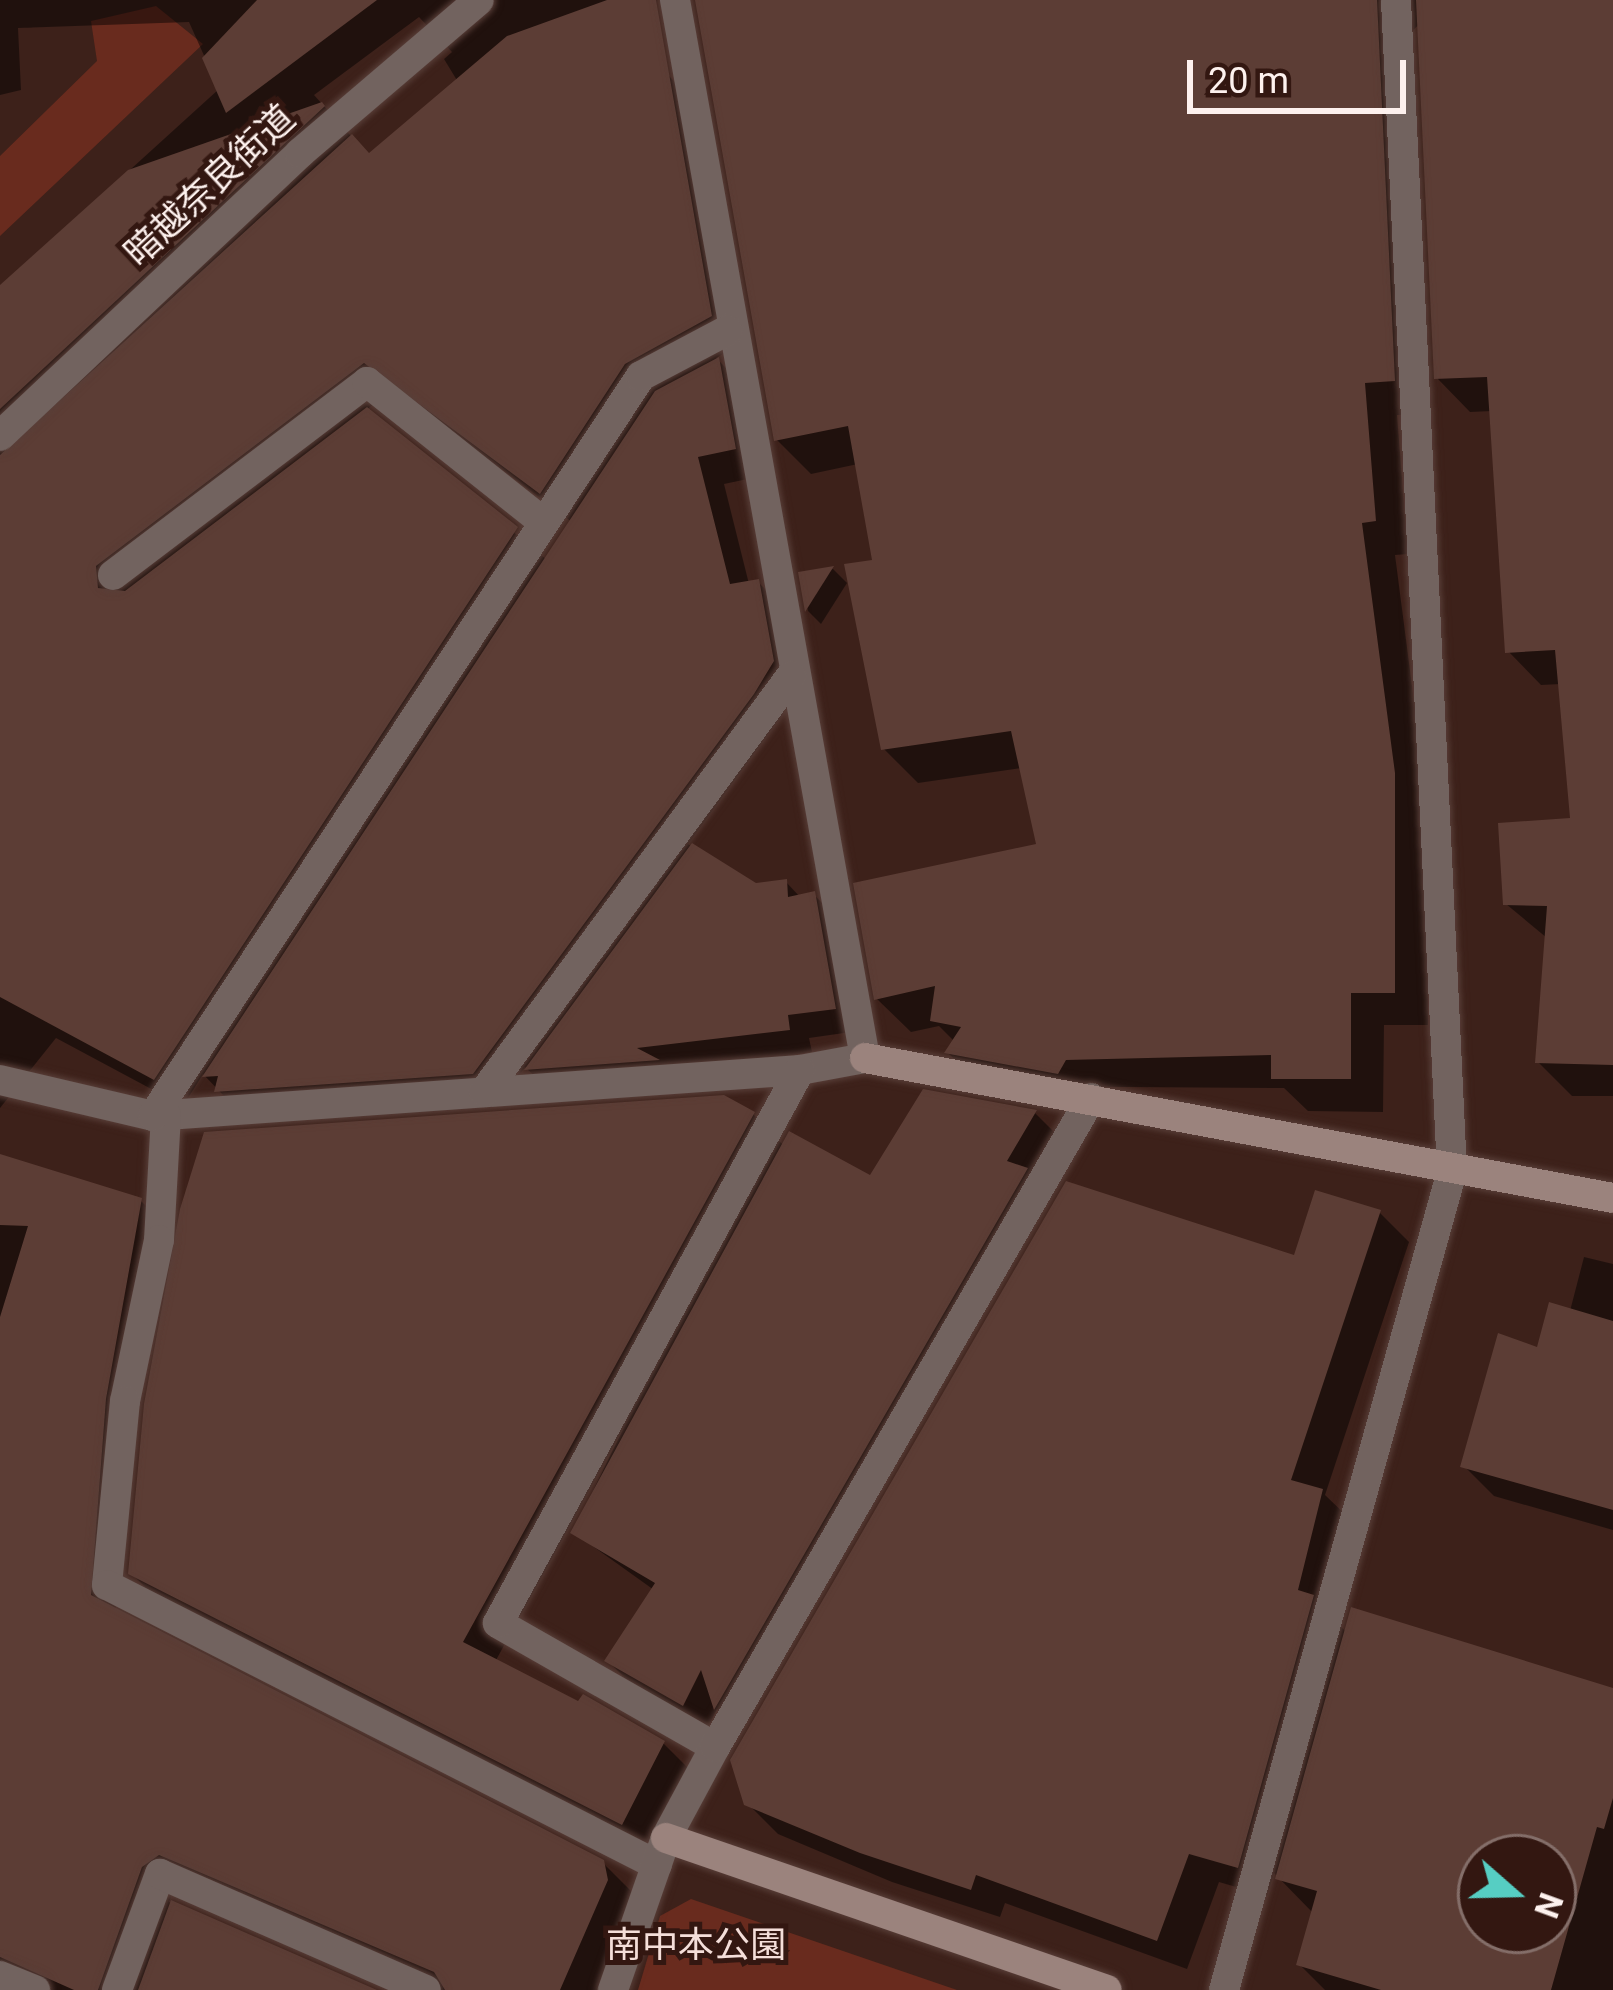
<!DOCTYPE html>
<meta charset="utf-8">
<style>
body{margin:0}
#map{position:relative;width:1613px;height:1990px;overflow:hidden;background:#3d211a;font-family:Roboto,"Noto Sans JP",sans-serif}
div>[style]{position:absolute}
.green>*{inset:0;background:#692b1e}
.shadow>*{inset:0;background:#0007}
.building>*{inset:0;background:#5c3d35}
.roads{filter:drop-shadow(0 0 3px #583e38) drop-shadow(0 0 3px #583e38)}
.lane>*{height:30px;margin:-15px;padding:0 15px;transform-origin:15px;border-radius:15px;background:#72635f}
.street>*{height:30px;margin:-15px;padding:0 15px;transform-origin:15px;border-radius:15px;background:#72635f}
.secondary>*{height:30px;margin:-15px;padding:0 15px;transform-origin:15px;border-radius:15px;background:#9b837d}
span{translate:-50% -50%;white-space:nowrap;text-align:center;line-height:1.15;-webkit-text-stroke:10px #331711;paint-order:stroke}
.street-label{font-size:36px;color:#fdf1ee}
.park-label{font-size:36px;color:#f4ded9}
.north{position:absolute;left:1457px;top:1834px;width:120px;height:120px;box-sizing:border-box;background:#331711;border:3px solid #846e69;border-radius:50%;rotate:110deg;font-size:33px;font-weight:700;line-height:48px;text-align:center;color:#fdf1ee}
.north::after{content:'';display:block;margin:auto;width:42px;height:54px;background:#56cec3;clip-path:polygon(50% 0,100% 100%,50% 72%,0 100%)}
.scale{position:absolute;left:1187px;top:60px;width:219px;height:54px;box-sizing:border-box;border:6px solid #fdf1ee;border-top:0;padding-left:15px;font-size:36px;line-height:42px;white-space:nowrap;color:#fdf1ee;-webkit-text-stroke:9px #331711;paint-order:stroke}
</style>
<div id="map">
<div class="green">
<div style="clip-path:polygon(156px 6px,203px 44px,0 236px,0 156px,97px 61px,91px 21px)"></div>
<div style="clip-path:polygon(691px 1899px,957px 1990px,638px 1990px,660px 1916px)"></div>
</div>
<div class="shadow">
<div style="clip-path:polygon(evenodd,0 0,645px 0,669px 76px,695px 103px,739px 345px,716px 358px,746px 388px,762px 476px,724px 484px,749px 584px,758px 582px,786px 610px,800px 690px,688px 844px,756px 886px,786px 882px,801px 898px,814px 895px,838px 918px,858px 1031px,809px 1038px,812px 1052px,551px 1092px,525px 1067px,501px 1100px,245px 1118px,203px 1074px,183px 1106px,56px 1038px,0 1108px,0 288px,219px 89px,189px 22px,18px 28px,21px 90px,0 95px,0 0,419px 17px,452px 52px,444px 59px,458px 82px,369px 156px,314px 95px,419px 17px,0 0,394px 389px,572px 522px,547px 560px,366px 410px,394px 389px)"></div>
<div style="clip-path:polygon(714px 0,1613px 0,1613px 1096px,1572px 1096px,1538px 1062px,1547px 938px,1506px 904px,1573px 820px,1561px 684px,1541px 685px,1508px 651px,1492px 411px,1470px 412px,1437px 378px,1420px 23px,1409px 35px,1427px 414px,1397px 415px,1408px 554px,1395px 555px,1428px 809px,1428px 1025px,1384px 1025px,1383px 1112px,1308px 1111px,1284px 1088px,982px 1086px,948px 1053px,955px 1042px,939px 1026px,911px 1032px,877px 999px,1039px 847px,1022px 768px,918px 783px,884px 749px,876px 562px,858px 464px,811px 474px,777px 440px)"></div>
<div style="clip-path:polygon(833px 569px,847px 583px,821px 624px,808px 611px,801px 575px)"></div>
<div style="clip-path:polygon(1035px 1113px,1059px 1137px,739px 1731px,717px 1709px,708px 1728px,632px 1685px,608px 1661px,654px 1590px,573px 1532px,627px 1421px,495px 1662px,663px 1743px,691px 1771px,650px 1851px,159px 1601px,131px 1573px,753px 1114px,784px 1146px,871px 1179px)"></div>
<div style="clip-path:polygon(0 1157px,140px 1200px,169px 1229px,133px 1429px,115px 1614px,602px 1862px,631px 1891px,635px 1910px,600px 1990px,440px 1990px,175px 1887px,169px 1902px,291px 1956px,315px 1990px,0 1990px)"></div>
<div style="clip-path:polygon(evenodd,1379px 1212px,1409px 1242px,1325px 1495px,1352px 1521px,1329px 1614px,1347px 1633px,1613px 1691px,1613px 1990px,1325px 1990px,1299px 1964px,1313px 1913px,1274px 1873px,1267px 1896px,1219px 1882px,1187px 1969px,1005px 1903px,1000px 1917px,892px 1882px,778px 1834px,747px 1803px,1296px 1259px,1379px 1212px,1481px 1858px,1553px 1858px,1553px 1930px,1481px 1930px,1481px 1858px)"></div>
<div style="clip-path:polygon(1584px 1257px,1613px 1264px,1613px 1530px,1494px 1496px,1464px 1466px,1570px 1311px)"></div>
</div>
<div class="building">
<div style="clip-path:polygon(257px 0,377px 0,226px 113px,202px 58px)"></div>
<div style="clip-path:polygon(607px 0,656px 0,712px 316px,625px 364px,540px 494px,364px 363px,96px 566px,98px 588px,125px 591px,367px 407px,518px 527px,154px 1080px,0 997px,0 455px,352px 134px,369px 153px,507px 36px)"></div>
<div style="clip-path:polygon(695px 0,1377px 0,1395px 381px,1365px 383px,1376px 521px,1362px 523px,1395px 773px,1395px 993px,1351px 993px,1351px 1079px,1271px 1079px,1271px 1055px,1066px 1060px,1058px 1074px,944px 1053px,961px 1027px,930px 1021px,935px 986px,874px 1000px,853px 883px,1036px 844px,1011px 731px,881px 750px,844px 564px,872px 560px,848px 426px,774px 441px)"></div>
<div style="clip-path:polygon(1416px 0,1613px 0,1613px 1065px,1535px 1063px,1547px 906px,1503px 905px,1498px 823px,1570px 818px,1555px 650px,1505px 653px,1487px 377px,1434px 379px)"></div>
<div style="clip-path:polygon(322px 102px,325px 106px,0 409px,0 285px,128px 170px)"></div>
<div style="clip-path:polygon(719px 357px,736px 449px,698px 457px,730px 584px,759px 579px,774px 661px,754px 694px,473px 1074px,214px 1092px,218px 1076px,202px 1077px,655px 391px)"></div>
<div style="clip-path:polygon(834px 566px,805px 612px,798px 572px)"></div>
<div style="clip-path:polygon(692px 843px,756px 883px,787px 879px,788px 897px,815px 891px,836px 1009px,788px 1015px,790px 1030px,637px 1048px,660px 1060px,524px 1070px)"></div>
<div style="clip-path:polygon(923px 1089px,1037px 1110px,1007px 1161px,1028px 1168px,714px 1710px,701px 1670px,683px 1706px,604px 1661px,655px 1583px,570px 1533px,789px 1131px,870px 1175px)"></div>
<div style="clip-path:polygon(724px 1095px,755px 1112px,463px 1642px,578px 1701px,583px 1694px,665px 1741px,622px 1825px,128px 1574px,144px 1404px,180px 1209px,204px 1132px)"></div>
<div style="clip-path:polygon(0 1154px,142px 1198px,106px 1399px,91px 1595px,604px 1860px,608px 1880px,560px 1990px,445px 1990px,434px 1972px,159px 1855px,142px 1867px,98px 1990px,74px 1990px,0 1957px,0 1317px,28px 1226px,0 1225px)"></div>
<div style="clip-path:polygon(1066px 1181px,1294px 1255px,1315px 1190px,1381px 1210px,1291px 1480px,1323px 1489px,1298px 1590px,1314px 1595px,1238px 1868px,1189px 1854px,1157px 1941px,976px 1875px,971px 1890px,860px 1853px,744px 1805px,730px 1760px)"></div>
<div style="clip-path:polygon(1549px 1302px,1613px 1321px,1613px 1510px,1460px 1467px,1498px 1333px,1537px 1347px)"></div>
<div style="clip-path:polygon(evenodd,1351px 1607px,1613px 1688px,1613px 1798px,1604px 1829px,1597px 1827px,1551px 1990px,1381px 1990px,1296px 1965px,1317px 1891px,1275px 1879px,1351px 1607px,1481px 1858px,1553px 1858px,1553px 1930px,1481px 1930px,1481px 1858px)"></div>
<div style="clip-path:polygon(171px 1900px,377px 1990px,138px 1990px)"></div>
</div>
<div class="roads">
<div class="lane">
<div style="left:113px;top:575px;width:319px;rotate:-37.2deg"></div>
<div style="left:367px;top:382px;width:225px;rotate:38.5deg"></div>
</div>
<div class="street">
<div style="left:0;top:436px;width:412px;rotate:-43.3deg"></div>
<div style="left:300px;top:153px;width:235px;rotate:-40.5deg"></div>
<div style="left:0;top:1080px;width:157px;rotate:13.2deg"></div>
<div style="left:153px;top:1116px;width:649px;rotate:-4.07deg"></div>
<div style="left:800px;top:1070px;width:66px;rotate:-10.5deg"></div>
<div style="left:865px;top:1058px;width:1075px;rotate:-100.18deg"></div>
<div style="left:484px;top:1092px;width:517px;rotate:-53.57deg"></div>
<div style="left:166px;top:1115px;width:125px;rotate:93.2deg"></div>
<div style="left:159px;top:1240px;width:165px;rotate:101.9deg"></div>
<div style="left:125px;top:1401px;width:185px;rotate:95.6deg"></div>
<div style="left:107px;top:1585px;width:617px;rotate:26.98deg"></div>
<div style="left:153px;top:1116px;width:886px;rotate:-56.6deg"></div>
<div style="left:641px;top:376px;width:98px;rotate:-27.9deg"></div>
<div style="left:715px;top:1747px;width:250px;rotate:-150.3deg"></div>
<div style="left:498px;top:1623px;width:630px;rotate:-61.36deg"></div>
<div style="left:0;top:1976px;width:38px;rotate:22deg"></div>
<div style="left:117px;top:1990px;width:124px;rotate:-69.7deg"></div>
<div style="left:160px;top:1874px;width:290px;rotate:23.6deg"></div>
<div style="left:613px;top:1990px;width:161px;rotate:-70.8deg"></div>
<div style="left:666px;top:1838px;width:103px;rotate:-61.7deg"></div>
<div style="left:715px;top:1747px;width:750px;rotate:-59.91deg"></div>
<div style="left:1224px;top:1990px;width:850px;rotate:-74.44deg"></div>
<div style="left:1452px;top:1171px;width:1172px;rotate:-92.74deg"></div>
</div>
<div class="secondary">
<div style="left:865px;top:1058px;width:761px;rotate:10.6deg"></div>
<div style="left:666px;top:1838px;width:466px;rotate:19deg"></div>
</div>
</div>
<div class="street-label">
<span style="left:210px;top:186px;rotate:-43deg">暗越奈良街道</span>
</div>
<div class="park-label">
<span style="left:696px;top:1946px">南中本公園</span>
</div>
<div class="north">N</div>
<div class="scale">20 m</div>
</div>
